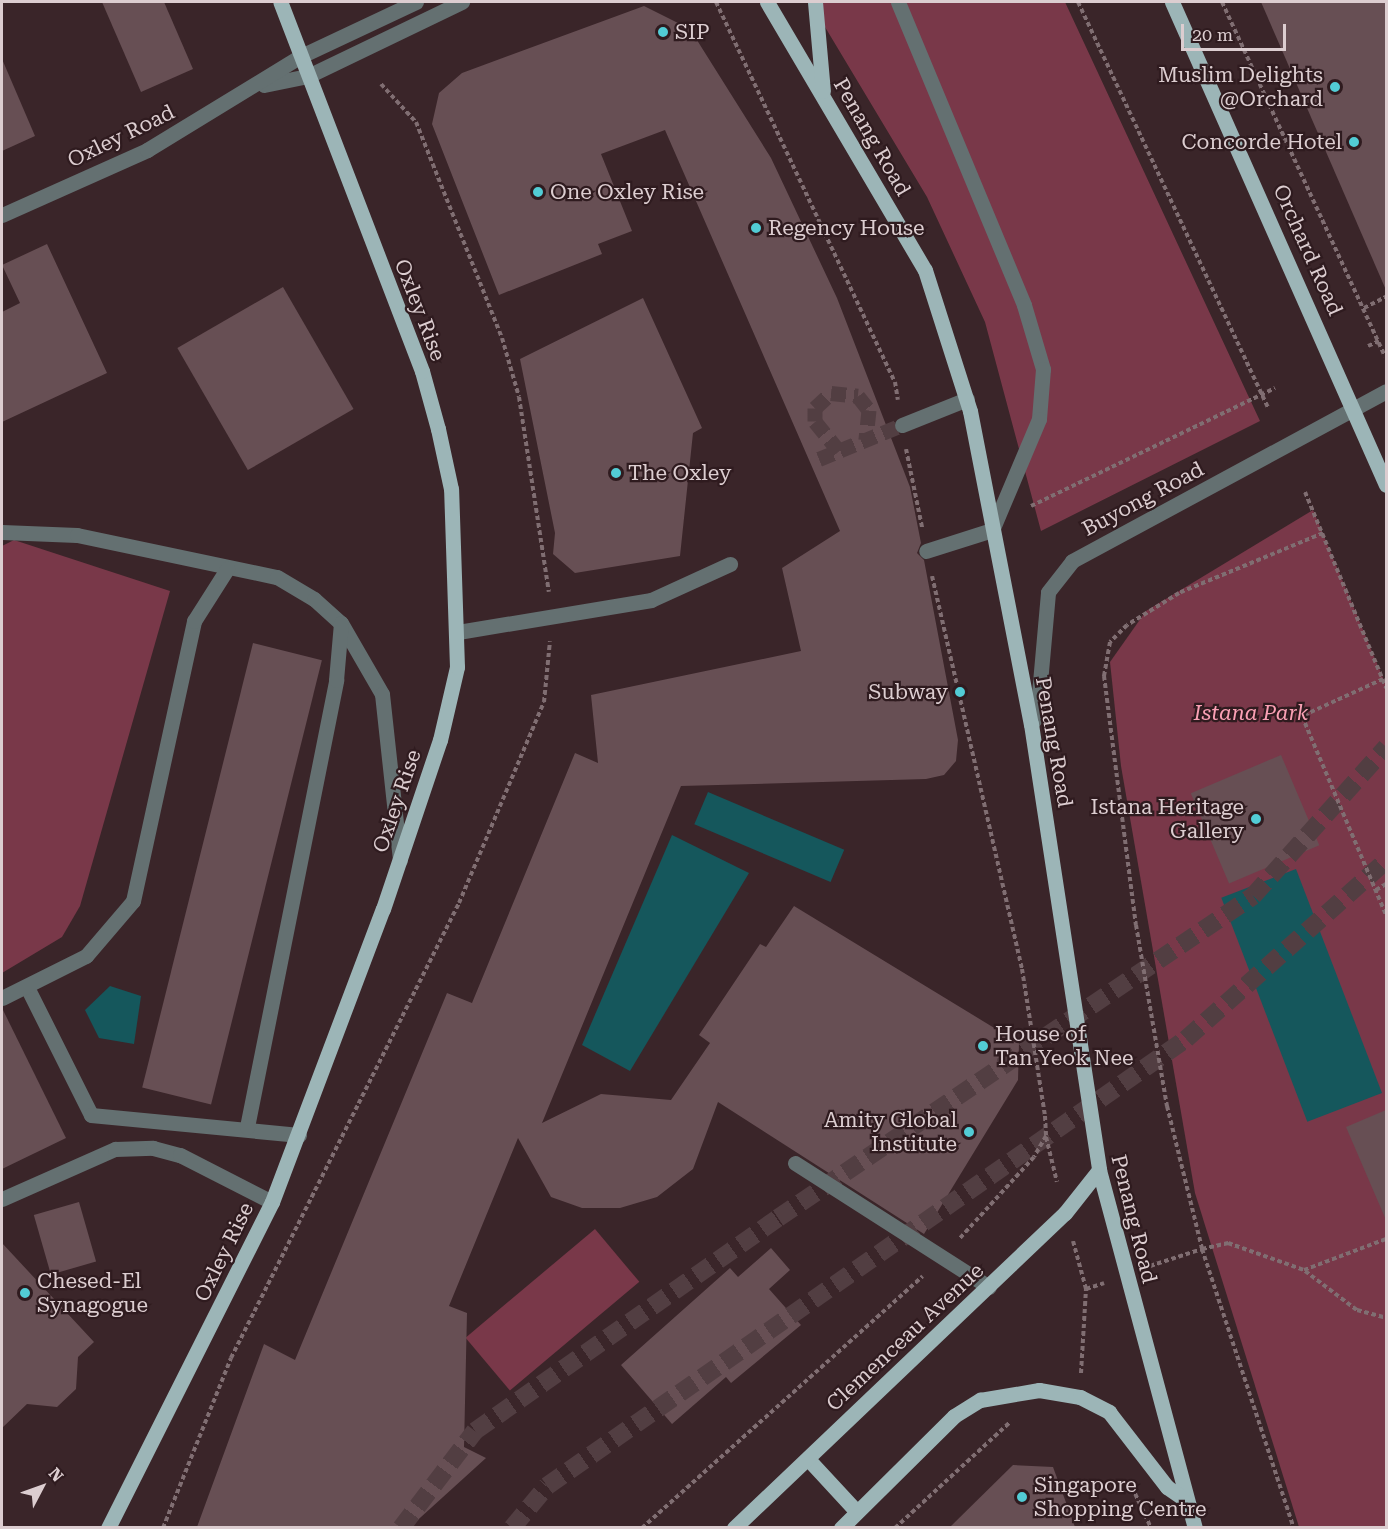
<!DOCTYPE html>
<style>
body{margin:0}
#map{position:relative;width:1388px;height:1529px;overflow:hidden;background:#3a2529;font-family:"Roboto Serif",serif}
div>[style]{position:absolute}
.green>*{inset:0;background:#793849;transform-origin:0 0}
.water>*{inset:0;background:#15575c;transform-origin:0 0}
.building>*{inset:0;background:#674f54;transform-origin:0 0}
.minor-tunnel>*{height:15px;margin-top:-7.5px;transform-origin:0;background:repeating-linear-gradient(90deg,#523e42 0 15px,transparent 0 23px)}
.highway-tunnel>*{height:18px;margin-top:-9px;transform-origin:0;background:repeating-linear-gradient(90deg,#523e42 0 18px,transparent 0 27px)}
.path>*{height:4px;margin-top:-2px;transform-origin:0;background:repeating-linear-gradient(90deg,#806e72 0 4.5px,transparent 0 7.5px)}
.minor>*{height:15px;margin:-7.5px;padding:0 7.5px;transform-origin:7.5px;border-radius:7.5px;background:#647071}
.major>*{height:15px;margin:-7.5px;padding:0 7.5px;transform-origin:7.5px;border-radius:7.5px;background:#9cb5b7}
.dots>*{width:16px;height:16px;translate:-50% -50%;box-sizing:border-box;border:3px solid #2f1b1f;border-radius:50%}
span{translate:-50% -50%;white-space:nowrap;text-align:center;line-height:1.15;-webkit-text-stroke:4.5px #2f1b1f;paint-order:stroke}
.poi-label{font-size:21px;color:#dccdd0}
.left{translate:0 -50%;text-align:left}
.right{translate:-100% -50%;text-align:right}
.street-label{font-size:21px;color:#dccdd0}
.park-label{font-size:21px;color:#fba1b5;font-style:italic}
.frame{position:absolute;inset:0;border:3px solid #dccdd0;pointer-events:none}
.north{position:absolute;left:12px;top:1457px;width:60px;height:60px;-webkit-text-stroke:4px #2f1b1f;paint-order:stroke;rotate:49deg;font-size:16px;font-weight:700;line-height:24px;text-align:center;color:#dccdd0}
.north::after{content:'';display:block;margin:auto;width:21px;height:27px;background:#dccdd0;clip-path:polygon(50% 0,100% 100%,50% 72%,0 100%)}
.scale{position:absolute;left:1181px;top:24px;width:105px;height:27px;box-sizing:border-box;border:3px solid #dccdd0;border-top:0;padding-left:8px;font-size:18px;line-height:21px;white-space:nowrap;color:#dccdd0;-webkit-text-stroke:4px #2f1b1f;paint-order:stroke}
</style>
<div id="map">
<div class="green">
<div style="clip-path:polygon(810px 2px,1065px 2px,1260px 421px,1041px 531px,985px 322px,927px 197px)"></div>
<div style="clip-path:polygon(1313px 510px,1386px 685px,1386px 1527px,1299px 1527px,1195px 1193px,1121px 766px,1110px 662px,1146px 611px)"></div>
<div style="clip-path:polygon(14px 540px,170px 591px,80px 906px,62px 937px,2px 973px,2px 546px)"></div>
<div style="left:595px;top:1229px;width:69px;height:169px;rotate:50deg"></div>
</div>
<div class="water">
<div style="left:708px;top:792px;width:148px;height:35px;rotate:23deg"></div>
<div style="clip-path:polygon(672px 835px,749px 873px,630px 1071px,582px 1045px)"></div>
<div style="left:1296px;top:869px;width:240px;height:80px;rotate:69deg"></div>
<div style="clip-path:polygon(110px 986px,141px 996px,134px 1044px,99px 1038px,85px 1010px)"></div>
</div>
<div class="building">
<div style="clip-path:polygon(102px 2px,164px 2px,193px 69px,141px 92px)"></div>
<div style="clip-path:polygon(1261px 2px,1386px 2px,1386px 290px)"></div>
<div style="clip-path:polygon(644px 6px,690px 29px,771px 158px,837px 298px,910px 487px,921px 543px,917px 553px,924px 560px,958px 740px,956px 761px,944px 775px,926px 779px,681px 786px,542px 1123px,601px 1094px,671px 1100px,710px 1043px,699px 1035px,760px 944px,766px 947px,794px 906px,1019px 1043px,1018px 1080px,924px 1234px,718px 1102px,693px 1169px,657px 1197px,620px 1208px,582px 1208px,551px 1197px,518px 1138px,449px 1306px,467px 1313px,464px 1447px,486px 1458px,410px 1527px,197px 1527px,264px 1344px,295px 1360px,447px 993px,472px 1003px,575px 753px,598px 763px,591px 695px,801px 651px,782px 568px,840px 531px,665px 130px,601px 154px,632px 231px,598px 244px,602px 254px,499px 295px,432px 124px,439px 93px,462px 73px)"></div>
<div style="clip-path:polygon(2px 59px,35px 136px,2px 151px)"></div>
<div style="clip-path:polygon(47px 244px,107px 373px,2px 422px,2px 312px,20px 303px,2px 265px)"></div>
<div style="left:283px;top:287px;width:141px;height:122px;rotate:60deg"></div>
<div style="clip-path:polygon(643px 298px,702px 428px,693px 433px,680px 556px,575px 573px,553px 554px,555px 533px,520px 359px)"></div>
<div style="left:253px;top:643px;width:71px;height:458px;rotate:14deg"></div>
<div style="left:1281px;top:755px;width:98px;height:98px;rotate:67deg"></div>
<div style="clip-path:polygon(2px 1008px,66px 1138px,2px 1169px)"></div>
<div style="clip-path:polygon(1386px 1110px,1386px 1220px,1346px 1127px)"></div>
<div style="left:79px;top:1202px;width:62px;height:47px;rotate:74deg"></div>
<div style="clip-path:polygon(2px 1243px,94px 1342px,78px 1357px,76px 1389px,57px 1407px,27px 1404px,2px 1428px)"></div>
<div style="clip-path:polygon(771px 1248px,790px 1270px,769px 1289px,801px 1325px,731px 1383px,726px 1377px,672px 1424px,621px 1365px,730px 1268px,738px 1277px)"></div>
<div style="clip-path:polygon(1013px 1465px,1053px 1467px,1075px 1527px,950px 1527px)"></div>
</div>
<div class="minor-tunnel">
<div style="left:839px;top:451px;width:38px;rotate:-129deg"></div>
<div style="left:815px;top:421px;width:13px;rotate:-90deg"></div>
<div style="left:815px;top:408px;width:22px;rotate:-43deg"></div>
<div style="left:831px;top:393px;width:27px;rotate:6deg"></div>
<div style="left:858px;top:396px;width:18px;rotate:52deg"></div>
<div style="left:869px;top:410px;width:30px;rotate:96deg"></div>
<div style="left:819px;top:459px;width:90px;rotate:-22.3deg"></div>
</div>
<div class="highway-tunnel">
<div style="left:401px;top:1528px;width:122px;rotate:-52.7deg"></div>
<div style="left:475px;top:1431px;width:370px;rotate:-35.1deg"></div>
<div style="left:778px;top:1218px;width:574px;rotate:-34.13deg"></div>
<div style="left:1253px;top:896px;width:200px;rotate:-48.2deg"></div>
<div style="left:512px;top:1528px;width:55px;rotate:-50.2deg"></div>
<div style="left:547px;top:1486px;width:780px;rotate:-34.97deg"></div>
<div style="left:1186px;top:1039px;width:268px;rotate:-41.7deg"></div>
</div>
<div class="path">
<div style="left:716px;top:2px;width:420px;rotate:64.8deg"></div>
<div style="left:895px;top:382px;width:18px;rotate:81deg"></div>
<div style="left:1078px;top:2px;width:448px;rotate:64.9deg"></div>
<div style="left:1222px;top:2px;width:390px;rotate:65.3deg"></div>
<div style="left:381px;top:84px;width:52px;rotate:47.4deg"></div>
<div style="left:416px;top:122px;width:232px;rotate:68.3deg"></div>
<div style="left:502px;top:338px;width:61px;rotate:73.9deg"></div>
<div style="left:519px;top:397px;width:197px;rotate:81.3deg"></div>
<div style="left:1364px;top:308px;width:25px;rotate:-27deg"></div>
<div style="left:1368px;top:346px;width:12px;rotate:-24deg"></div>
<div style="left:906px;top:449px;width:80px;rotate:78.4deg"></div>
<div style="left:1305px;top:492px;width:212px;rotate:67.5deg"></div>
<div style="left:1031px;top:506px;width:271px;rotate:-25.8deg"></div>
<div style="left:1323px;top:533px;width:156px;rotate:157.4deg"></div>
<div style="left:1179px;top:593px;width:61px;rotate:148.4deg"></div>
<div style="left:1127px;top:625px;width:24px;rotate:135deg"></div>
<div style="left:1110px;top:642px;width:35px;rotate:100deg"></div>
<div style="left:1104px;top:676px;width:251px;rotate:82.7deg"></div>
<div style="left:1136px;top:925px;width:184px;rotate:80.3deg"></div>
<div style="left:1167px;top:1106px;width:147px;rotate:76.2deg"></div>
<div style="left:1202px;top:1249px;width:27px;rotate:-13deg"></div>
<div style="left:1228px;top:1243px;width:81px;rotate:19.6deg"></div>
<div style="left:1304px;top:1270px;width:88px;rotate:-20.7deg"></div>
<div style="left:932px;top:576px;width:403px;rotate:77.1deg"></div>
<div style="left:1022px;top:969px;width:149px;rotate:81.1deg"></div>
<div style="left:1045px;top:1116px;width:20px;rotate:87deg"></div>
<div style="left:1046px;top:1136px;width:24px;rotate:120deg"></div>
<div style="left:1034px;top:1157px;width:110px;rotate:132.4deg"></div>
<div style="left:1383px;top:679px;width:89px;rotate:155.4deg"></div>
<div style="left:1302px;top:716px;width:216px;rotate:67.1deg"></div>
<div style="left:1376px;top:890px;width:12px;rotate:-31deg"></div>
<div style="left:1046px;top:1137px;width:46px;rotate:76.3deg"></div>
<div style="left:1073px;top:1241px;width:50px;rotate:74.8deg"></div>
<div style="left:1086px;top:1289px;width:19px;rotate:-18deg"></div>
<div style="left:1150px;top:1266px;width:55px;rotate:-18.1deg"></div>
<div style="left:1202px;top:1249px;width:294px;rotate:71.8deg"></div>
<div style="left:1305px;top:1271px;width:65px;rotate:36.9deg"></div>
<div style="left:1357px;top:1310px;width:30px;rotate:15deg"></div>
<div style="left:1081px;top:1373px;width:84px;rotate:-86.6deg"></div>
<div style="left:1132px;top:1487px;width:45px;rotate:65.1deg"></div>
<div style="left:163px;top:1528px;width:183px;rotate:-68.2deg"></div>
<div style="left:231px;top:1358px;width:509px;rotate:-63.38deg"></div>
<div style="left:459px;top:903px;width:218px;rotate:-67.1deg"></div>
<div style="left:544px;top:702px;width:61px;rotate:-84.4deg"></div>
<div style="left:642px;top:1528px;width:377px;rotate:-41.9deg"></div>
<div style="left:895px;top:1528px;width:155px;rotate:-42.6deg"></div>
</div>
<div class="minor">
<div style="left:898px;top:2px;width:328px;rotate:67.4deg"></div>
<div style="left:1024px;top:305px;width:67px;rotate:73.5deg"></div>
<div style="left:1043px;top:369px;width:50px;rotate:94.6deg"></div>
<div style="left:1039px;top:419px;width:121px;rotate:112.9deg"></div>
<div style="left:992px;top:530px;width:69px;rotate:162.3deg"></div>
<div style="left:264px;top:85px;width:45px;rotate:-11.6deg"></div>
<div style="left:308px;top:76px;width:171px;rotate:-25.7deg"></div>
<div style="left:2px;top:215px;width:159px;rotate:-24.1deg"></div>
<div style="left:147px;top:150px;width:180px;rotate:-31.4deg"></div>
<div style="left:301px;top:56px;width:127px;rotate:-25.2deg"></div>
<div style="left:902px;top:425px;width:70px;rotate:-21.8deg"></div>
<div style="left:2px;top:532px;width:75px;rotate:2.3deg"></div>
<div style="left:77px;top:535px;width:204px;rotate:11.9deg"></div>
<div style="left:277px;top:577px;width:43px;rotate:30.7deg"></div>
<div style="left:314px;top:599px;width:36px;rotate:42deg"></div>
<div style="left:341px;top:623px;width:82px;rotate:60deg"></div>
<div style="left:382px;top:694px;width:167px;rotate:83.8deg"></div>
<div style="left:458px;top:632px;width:196px;rotate:-9.4deg"></div>
<div style="left:651px;top:600px;width:87px;rotate:-24.5deg"></div>
<div style="left:1031px;top:724px;width:10px;rotate:-53deg"></div>
<div style="left:1037px;top:716px;width:124px;rotate:-84.9deg"></div>
<div style="left:1048px;top:592px;width:39px;rotate:-52deg"></div>
<div style="left:1072px;top:561px;width:357px;rotate:-28.4deg"></div>
<div style="left:27px;top:987px;width:143px;rotate:63.4deg"></div>
<div style="left:91px;top:1115px;width:209px;rotate:5.5deg"></div>
<div style="left:2px;top:998px;width:94px;rotate:-26.6deg"></div>
<div style="left:86px;top:956px;width:72px;rotate:-49.5deg"></div>
<div style="left:133px;top:901px;width:287px;rotate:-77.7deg"></div>
<div style="left:194px;top:621px;width:62px;rotate:-57.6deg"></div>
<div style="left:247px;top:1127px;width:456px;rotate:-78.7deg"></div>
<div style="left:336px;top:680px;width:57px;rotate:-85deg"></div>
<div style="left:795px;top:1163px;width:230px;rotate:32.6deg"></div>
<div style="left:2px;top:1199px;width:124px;rotate:-23.9deg"></div>
<div style="left:115px;top:1149px;width:38px;rotate:-2deg"></div>
<div style="left:153px;top:1148px;width:28px;rotate:15deg"></div>
<div style="left:180px;top:1155px;width:103px;rotate:27.1deg"></div>
</div>
<div class="major">
<div style="left:767px;top:2px;width:311px;rotate:59.5deg"></div>
<div style="left:925px;top:270px;width:148px;rotate:72.3deg"></div>
<div style="left:970px;top:411px;width:319px;rotate:79deg"></div>
<div style="left:1031px;top:724px;width:451px;rotate:81.3deg"></div>
<div style="left:1099px;top:1170px;width:371px;rotate:75deg"></div>
<div style="left:815px;top:2px;width:89px;rotate:84.9deg"></div>
<div style="left:1172px;top:2px;width:528px;rotate:66.1deg"></div>
<div style="left:808px;top:1459px;width:72px;rotate:47.2deg"></div>
<div style="left:108px;top:1528px;width:365px;rotate:-63.3deg"></div>
<div style="left:272px;top:1202px;width:313px;rotate:-69.3deg"></div>
<div style="left:383px;top:909px;width:178px;rotate:-71.4deg"></div>
<div style="left:440px;top:740px;width:75px;rotate:-76.9deg"></div>
<div style="left:457px;top:667px;width:178px;rotate:-91.9deg"></div>
<div style="left:451px;top:489px;width:61px;rotate:-102.2deg"></div>
<div style="left:438px;top:429px;width:60px;rotate:-105.4deg"></div>
<div style="left:422px;top:371px;width:395px;rotate:-111deg"></div>
<div style="left:734px;top:1528px;width:457px;rotate:-43.6deg"></div>
<div style="left:1065px;top:1213px;width:55px;rotate:-51.7deg"></div>
<div style="left:841px;top:1528px;width:159px;rotate:-44.7deg"></div>
<div style="left:954px;top:1416px;width:31px;rotate:-32deg"></div>
<div style="left:980px;top:1400px;width:60px;rotate:-9.6deg"></div>
<div style="left:1039px;top:1390px;width:42px;rotate:9.7deg"></div>
<div style="left:1080px;top:1397px;width:33px;rotate:27deg"></div>
<div style="left:1109px;top:1412px;width:95px;rotate:52.3deg"></div>
<div style="left:1167px;top:1487px;width:19px;rotate:35deg"></div>
</div>
<div class="dots">
<div style="left:663px;top:32px;background:#52ccd5"></div>
<div style="left:1335px;top:87px;background:#52ccd5"></div>
<div style="left:1354px;top:142px;background:#52ccd5"></div>
<div style="left:538px;top:192px;background:#52ccd5"></div>
<div style="left:756px;top:228px;background:#52ccd5"></div>
<div style="left:616px;top:473px;background:#52ccd5"></div>
<div style="left:960px;top:692px;background:#52ccd5"></div>
<div style="left:1256px;top:819px;background:#52ccd5"></div>
<div style="left:983px;top:1046px;background:#52ccd5"></div>
<div style="left:969px;top:1132px;background:#52ccd5"></div>
<div style="left:25px;top:1293px;background:#52ccd5"></div>
<div style="left:1022px;top:1497px;background:#52ccd5"></div>
</div>
<div class="poi-label">
<span class="left" style="left:675px;top:32px">SIP</span>
<span class="right" style="left:1323px;top:87px">Muslim Delights<br>@Orchard</span>
<span class="right" style="left:1342px;top:142px">Concorde Hotel</span>
<span class="left" style="left:550px;top:192px">One Oxley Rise</span>
<span class="left" style="left:768px;top:228px">Regency House</span>
<span class="left" style="left:628px;top:473px">The Oxley</span>
<span class="right" style="left:948px;top:692px">Subway</span>
<span class="right" style="left:1244px;top:819px">Istana Heritage<br>Gallery</span>
<span class="left" style="left:995px;top:1046px">House of<br>Tan Yeok Nee</span>
<span class="right" style="left:957px;top:1132px">Amity Global<br>Institute</span>
<span class="left" style="left:37px;top:1293px">Chesed-El<br>Synagogue</span>
<span class="left" style="left:1034px;top:1497px">Singapore<br>Shopping Centre</span>
</div>
<div class="street-label">
<span style="left:121px;top:136px;rotate:-26deg">Oxley Road</span>
<span style="left:872px;top:137px;rotate:60deg">Penang Road</span>
<span style="left:1308px;top:250px;rotate:66deg">Orchard Road</span>
<span style="left:420px;top:310px;rotate:69deg">Oxley Rise</span>
<span style="left:1143px;top:499px;rotate:-28deg">Buyong Road</span>
<span style="left:1054px;top:742px;rotate:80deg">Penang Road</span>
<span style="left:397px;top:801px;rotate:-71deg">Oxley Rise</span>
<span style="left:1134px;top:1219px;rotate:76deg">Penang Road</span>
<span style="left:224px;top:1252px;rotate:-64deg">Oxley Rise</span>
<span style="left:905px;top:1337px;rotate:-43deg">Clemenceau Avenue</span>
</div>
<div class="park-label">
<span style="left:1251px;top:713px">Istana Park</span>
</div>
<div class="frame"></div>
<div class="north">N</div>
<div class="scale">20 m</div>
</div>
